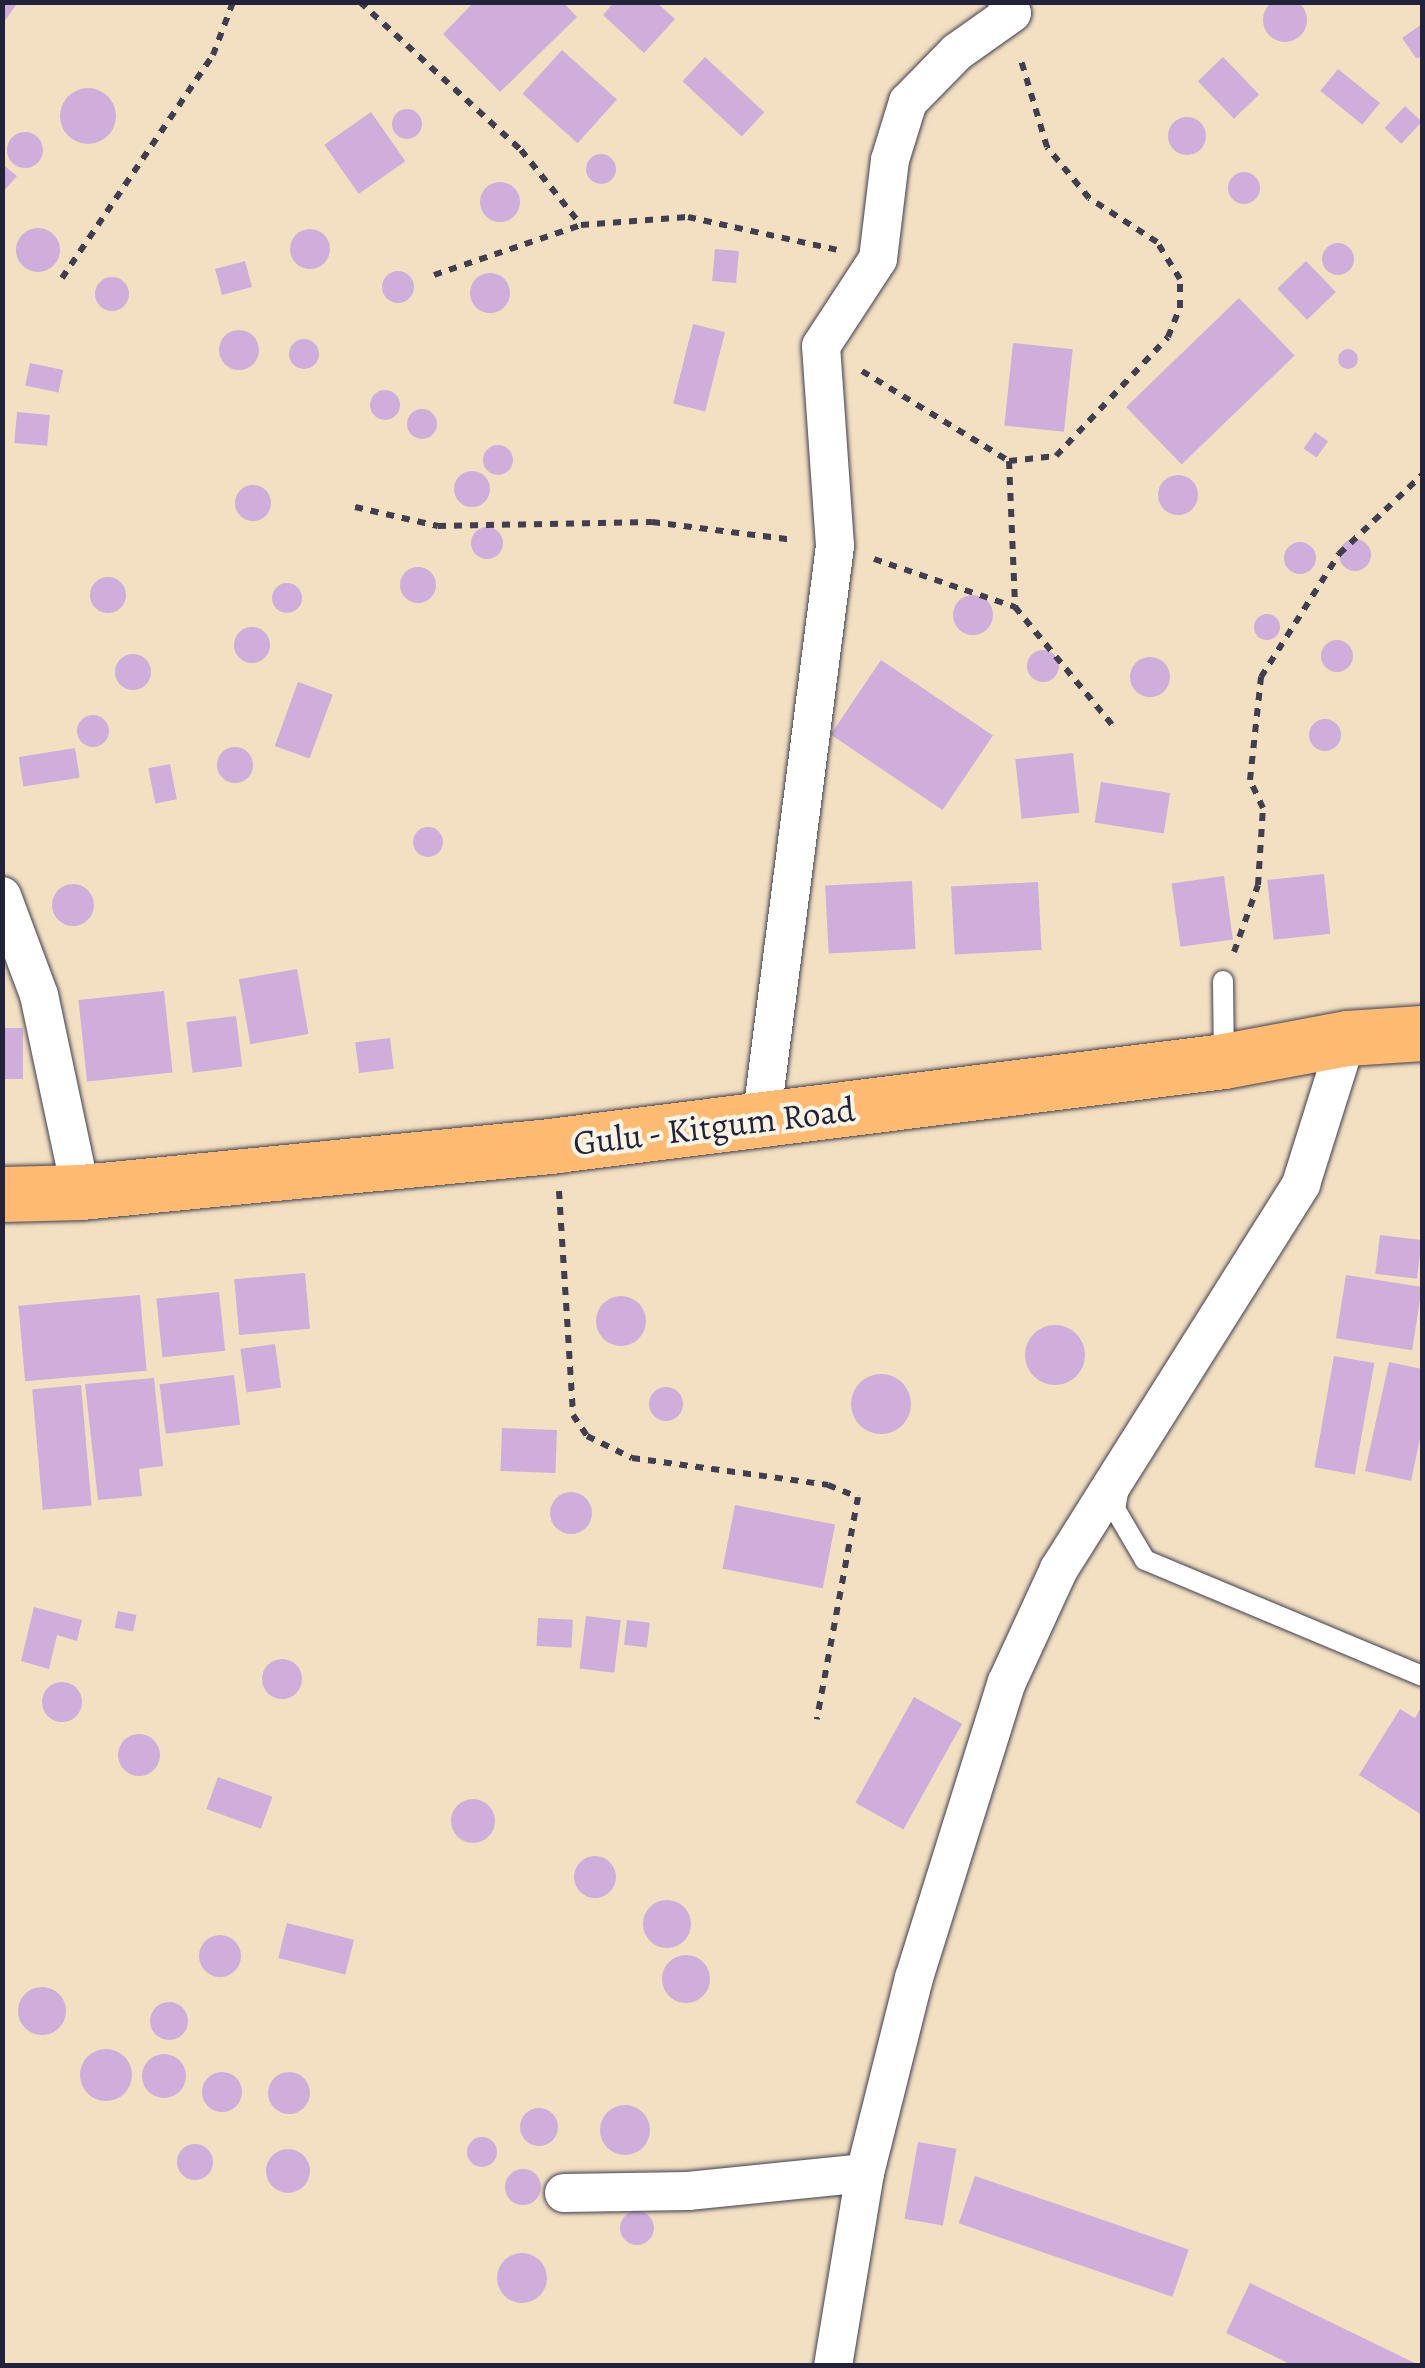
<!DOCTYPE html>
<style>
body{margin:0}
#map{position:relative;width:1425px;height:2368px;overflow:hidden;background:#f3e0c2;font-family:Alegreya,serif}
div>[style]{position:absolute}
.building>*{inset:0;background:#cfaedb;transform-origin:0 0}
.round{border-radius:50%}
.path>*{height:6px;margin-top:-3px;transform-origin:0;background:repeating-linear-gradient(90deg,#413e4f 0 8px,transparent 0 16px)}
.roads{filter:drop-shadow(0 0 2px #413e4f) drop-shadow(0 0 2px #413e4f)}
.service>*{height:20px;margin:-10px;padding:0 10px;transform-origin:10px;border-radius:10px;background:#fff}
.minor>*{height:38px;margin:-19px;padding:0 19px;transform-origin:19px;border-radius:19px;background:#fff}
.primary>*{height:55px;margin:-27.5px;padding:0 27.5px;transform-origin:27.5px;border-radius:27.5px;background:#ffbb71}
span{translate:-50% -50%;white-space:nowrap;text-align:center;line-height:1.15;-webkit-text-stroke:8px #fcf5e5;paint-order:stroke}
.street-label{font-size:35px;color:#22223b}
.frame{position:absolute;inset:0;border:5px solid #22223b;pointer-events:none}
</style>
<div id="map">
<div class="building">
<div class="round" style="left:1263px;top:-2px;width:44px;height:44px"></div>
<div style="clip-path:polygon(2px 2px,18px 2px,2px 25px)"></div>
<div style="clip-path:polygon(474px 2px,563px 2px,577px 17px,500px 92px,443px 34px)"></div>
<div style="clip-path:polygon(614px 2px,656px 2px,675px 19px,644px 53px,603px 15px)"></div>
<div style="clip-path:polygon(1422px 24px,1422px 57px,1416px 58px,1402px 38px)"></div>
<div style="left:562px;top:50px;width:74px;height:59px;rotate:42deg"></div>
<div style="left:705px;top:57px;width:81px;height:33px;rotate:43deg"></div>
<div style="left:1223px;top:57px;width:52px;height:35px;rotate:46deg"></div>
<div style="left:1338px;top:69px;width:54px;height:28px;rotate:39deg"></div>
<div class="round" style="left:60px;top:88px;width:56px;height:56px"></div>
<div style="left:1405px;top:106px;width:23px;height:30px;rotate:43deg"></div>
<div class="round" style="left:392px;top:109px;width:30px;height:30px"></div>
<div style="left:371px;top:112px;width:60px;height:57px;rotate:55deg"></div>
<div class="round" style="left:1168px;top:117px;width:38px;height:38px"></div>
<div class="round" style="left:7px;top:132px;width:36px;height:36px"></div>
<div class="round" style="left:586px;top:154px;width:30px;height:30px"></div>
<div style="clip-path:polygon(2px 164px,17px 176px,2px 193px)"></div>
<div class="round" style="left:1228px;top:172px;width:32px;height:32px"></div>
<div class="round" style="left:480px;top:182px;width:40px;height:40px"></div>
<div class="round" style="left:16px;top:228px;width:44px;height:44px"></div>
<div class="round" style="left:290px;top:229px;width:40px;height:40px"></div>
<div class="round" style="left:1322px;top:243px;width:32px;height:32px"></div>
<div style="left:715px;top:249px;width:24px;height:32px;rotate:5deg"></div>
<div style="left:245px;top:261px;width:27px;height:31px;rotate:75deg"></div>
<div style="left:1306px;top:261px;width:43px;height:40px;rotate:46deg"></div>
<div class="round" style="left:382px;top:271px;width:32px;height:32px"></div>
<div class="round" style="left:470px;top:273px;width:40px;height:40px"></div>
<div class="round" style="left:95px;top:277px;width:34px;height:34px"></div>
<div style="left:1239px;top:298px;width:80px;height:157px;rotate:46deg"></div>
<div style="left:693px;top:324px;width:33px;height:82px;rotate:14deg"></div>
<div class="round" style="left:219px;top:330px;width:40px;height:40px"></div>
<div class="round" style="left:289px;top:339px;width:30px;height:30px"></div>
<div style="left:1013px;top:343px;width:60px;height:83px;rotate:6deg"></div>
<div class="round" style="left:1338px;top:349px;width:20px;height:20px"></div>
<div style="left:30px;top:363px;width:34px;height:23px;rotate:12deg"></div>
<div class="round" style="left:370px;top:390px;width:30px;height:30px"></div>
<div class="round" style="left:407px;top:409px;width:30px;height:30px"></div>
<div style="left:17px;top:412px;width:33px;height:31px;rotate:5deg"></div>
<div style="left:1315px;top:432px;width:16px;height:20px;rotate:35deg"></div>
<div class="round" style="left:483px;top:445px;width:30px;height:30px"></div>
<div class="round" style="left:454px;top:471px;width:36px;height:36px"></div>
<div class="round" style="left:1158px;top:475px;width:40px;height:40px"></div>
<div class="round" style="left:235px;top:485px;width:36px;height:36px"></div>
<div class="round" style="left:471px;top:527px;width:32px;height:32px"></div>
<div class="round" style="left:1339px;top:539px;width:32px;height:32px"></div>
<div class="round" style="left:1284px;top:542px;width:32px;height:32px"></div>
<div class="round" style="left:400px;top:567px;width:36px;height:36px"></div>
<div class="round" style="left:90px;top:577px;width:36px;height:36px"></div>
<div class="round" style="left:272px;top:583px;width:30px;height:30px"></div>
<div class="round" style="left:953px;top:595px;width:40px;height:40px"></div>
<div class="round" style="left:1254px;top:614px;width:26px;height:26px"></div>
<div class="round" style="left:234px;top:627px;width:36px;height:36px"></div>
<div class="round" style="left:1321px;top:640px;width:32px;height:32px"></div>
<div class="round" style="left:1027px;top:650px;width:32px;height:32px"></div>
<div class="round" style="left:115px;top:654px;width:36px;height:36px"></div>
<div class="round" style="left:1130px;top:657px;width:40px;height:40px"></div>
<div style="left:881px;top:660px;width:135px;height:90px;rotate:34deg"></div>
<div style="left:298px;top:682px;width:37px;height:68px;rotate:20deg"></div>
<div class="round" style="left:77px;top:715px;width:32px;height:32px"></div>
<div class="round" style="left:1309px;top:719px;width:32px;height:32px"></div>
<div class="round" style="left:217px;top:747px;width:36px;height:36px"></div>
<div style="left:75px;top:748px;width:30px;height:57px;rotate:81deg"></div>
<div style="left:1073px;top:753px;width:60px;height:58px;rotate:84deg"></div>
<div style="left:170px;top:764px;width:36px;height:22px;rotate:79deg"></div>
<div style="left:1101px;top:782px;width:70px;height:41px;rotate:9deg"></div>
<div class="round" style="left:413px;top:827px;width:30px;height:30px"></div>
<div style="left:1324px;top:874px;width:60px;height:57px;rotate:84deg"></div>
<div style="left:1224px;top:876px;width:64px;height:53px;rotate:82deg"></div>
<div style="left:912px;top:881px;width:68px;height:87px;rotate:87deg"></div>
<div style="left:1038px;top:882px;width:68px;height:87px;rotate:87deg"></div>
<div class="round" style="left:52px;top:884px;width:42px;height:42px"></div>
<div style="left:297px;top:969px;width:66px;height:59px;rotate:80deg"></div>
<div style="left:164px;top:991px;width:82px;height:86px;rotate:84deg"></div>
<div style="left:236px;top:1016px;width:51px;height:50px;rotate:83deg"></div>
<div style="left:2px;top:1028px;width:21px;height:51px"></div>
<div style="left:390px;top:1038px;width:31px;height:35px;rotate:83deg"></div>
<div style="left:1380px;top:1235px;width:42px;height:39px;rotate:7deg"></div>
<div style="left:305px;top:1273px;width:56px;height:71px;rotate:85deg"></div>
<div style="left:1346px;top:1275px;width:77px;height:64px;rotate:9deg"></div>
<div style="left:219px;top:1292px;width:59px;height:63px;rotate:84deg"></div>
<div style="left:140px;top:1295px;width:76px;height:122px;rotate:85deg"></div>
<div class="round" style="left:596px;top:1296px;width:50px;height:50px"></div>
<div class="round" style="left:1025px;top:1325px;width:60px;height:60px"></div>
<div style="left:275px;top:1344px;width:44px;height:35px;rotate:82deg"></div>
<div style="left:1334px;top:1356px;width:41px;height:113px;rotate:10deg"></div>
<div style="clip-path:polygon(1389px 1362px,1422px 1369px,1422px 1429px,1411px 1481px,1365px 1471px)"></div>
<div class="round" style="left:851px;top:1374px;width:60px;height:60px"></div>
<div style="left:234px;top:1375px;width:50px;height:75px;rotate:83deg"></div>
<div style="clip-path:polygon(154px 1378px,163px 1466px,139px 1469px,142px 1496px,98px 1500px,85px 1384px)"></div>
<div style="left:81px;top:1385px;width:121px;height:49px;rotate:85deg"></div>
<div class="round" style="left:649px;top:1387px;width:34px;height:34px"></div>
<div style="left:502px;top:1428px;width:55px;height:43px;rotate:2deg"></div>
<div class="round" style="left:550px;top:1492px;width:42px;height:42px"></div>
<div style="left:735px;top:1505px;width:102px;height:65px;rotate:11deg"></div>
<div style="clip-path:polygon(34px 1607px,82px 1620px,77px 1641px,57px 1635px,49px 1669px,21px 1661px)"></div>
<div style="left:118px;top:1611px;width:19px;height:17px;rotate:12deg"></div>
<div style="left:586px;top:1616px;width:35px;height:53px;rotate:7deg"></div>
<div style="left:538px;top:1618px;width:35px;height:28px;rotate:3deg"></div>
<div style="left:627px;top:1620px;width:23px;height:25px;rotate:7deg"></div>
<div class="round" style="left:262px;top:1659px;width:40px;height:40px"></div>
<div class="round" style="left:42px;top:1682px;width:40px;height:40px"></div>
<div style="left:914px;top:1697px;width:55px;height:121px;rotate:29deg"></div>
<div style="clip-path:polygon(1422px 1706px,1422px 1815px,1359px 1775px,1400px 1709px,1415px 1718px)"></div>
<div class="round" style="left:118px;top:1734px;width:42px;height:42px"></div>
<div style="left:218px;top:1777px;width:58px;height:34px;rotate:20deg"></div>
<div class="round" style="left:451px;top:1799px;width:44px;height:44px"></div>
<div class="round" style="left:574px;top:1856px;width:42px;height:42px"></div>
<div class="round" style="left:643px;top:1900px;width:48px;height:48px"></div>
<div style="left:287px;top:1923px;width:69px;height:36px;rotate:14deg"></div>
<div class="round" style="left:199px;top:1935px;width:42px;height:42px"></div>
<div class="round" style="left:662px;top:1955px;width:48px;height:48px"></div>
<div class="round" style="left:18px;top:1987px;width:48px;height:48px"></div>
<div class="round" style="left:150px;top:2002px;width:38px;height:38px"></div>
<div class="round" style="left:80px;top:2049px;width:52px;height:52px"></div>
<div class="round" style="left:142px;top:2054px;width:44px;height:44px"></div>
<div class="round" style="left:202px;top:2072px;width:40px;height:40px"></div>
<div class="round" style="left:268px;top:2072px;width:42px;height:42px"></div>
<div class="round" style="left:600px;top:2105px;width:50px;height:50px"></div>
<div class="round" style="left:520px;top:2108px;width:38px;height:38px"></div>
<div class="round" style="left:467px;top:2137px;width:30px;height:30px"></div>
<div style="left:918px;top:2142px;width:39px;height:78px;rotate:10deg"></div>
<div class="round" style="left:177px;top:2144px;width:36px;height:36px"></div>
<div class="round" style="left:266px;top:2149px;width:44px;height:44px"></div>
<div class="round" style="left:505px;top:2169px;width:36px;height:36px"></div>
<div style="left:975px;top:2176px;width:226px;height:50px;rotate:19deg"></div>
<div class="round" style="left:620px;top:2211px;width:34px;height:34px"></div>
<div class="round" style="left:497px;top:2253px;width:50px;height:50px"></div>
<div style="clip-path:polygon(1250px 2283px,1421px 2366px,1294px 2366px,1226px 2333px)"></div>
</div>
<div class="path">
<div style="left:360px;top:2px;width:219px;rotate:42.6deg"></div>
<div style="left:521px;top:150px;width:96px;rotate:51.3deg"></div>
<div style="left:434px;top:275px;width:155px;rotate:-18.8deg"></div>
<div style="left:581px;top:225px;width:107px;rotate:-4.3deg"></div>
<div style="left:688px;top:217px;width:154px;rotate:12.4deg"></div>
<div style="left:62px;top:278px;width:269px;rotate:-55.9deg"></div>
<div style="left:213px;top:55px;width:57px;rotate:-69.3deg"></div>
<div style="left:862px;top:371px;width:172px;rotate:31.5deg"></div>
<div style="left:1009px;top:461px;width:47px;rotate:-6.1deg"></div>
<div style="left:1056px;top:456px;width:163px;rotate:-46.7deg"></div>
<div style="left:1168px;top:337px;width:31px;rotate:-68deg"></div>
<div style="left:1180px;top:308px;width:29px;rotate:-90deg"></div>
<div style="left:1180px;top:279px;width:44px;rotate:-121.9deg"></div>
<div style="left:1157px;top:242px;width:81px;rotate:-147.1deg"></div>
<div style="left:1089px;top:198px;width:66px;rotate:-129.5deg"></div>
<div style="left:1047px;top:147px;width:94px;rotate:-106.7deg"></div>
<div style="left:1009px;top:461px;width:146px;rotate:87.6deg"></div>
<div style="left:1015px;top:607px;width:156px;rotate:50.5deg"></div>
<div style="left:355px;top:507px;width:85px;rotate:12.9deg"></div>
<div style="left:438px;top:526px;width:214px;rotate:-1.1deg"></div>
<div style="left:652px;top:522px;width:143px;rotate:7.2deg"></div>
<div style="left:874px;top:559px;width:149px;rotate:18.8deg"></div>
<div style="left:1234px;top:952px;width:71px;rotate:-70.3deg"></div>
<div style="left:1258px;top:885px;width:77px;rotate:-86.3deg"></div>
<div style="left:1263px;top:808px;width:31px;rotate:-115deg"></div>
<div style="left:1250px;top:780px;width:104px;rotate:-83.9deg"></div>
<div style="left:1261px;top:677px;width:146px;rotate:-57.6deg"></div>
<div style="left:1339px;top:554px;width:115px;rotate:-43.6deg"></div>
<div style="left:559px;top:1191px;width:224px;rotate:86.4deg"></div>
<div style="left:573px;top:1415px;width:25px;rotate:56deg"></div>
<div style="left:587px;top:1436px;width:50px;rotate:26.1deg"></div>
<div style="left:632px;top:1458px;width:198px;rotate:7.8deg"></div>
<div style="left:828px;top:1485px;width:32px;rotate:22deg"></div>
<div style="left:858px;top:1497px;width:226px;rotate:100.5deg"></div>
</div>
<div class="roads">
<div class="service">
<div style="left:1223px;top:981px;width:78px;rotate:89.3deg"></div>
<div style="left:1119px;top:1487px;width:22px;rotate:100deg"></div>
<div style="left:1115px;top:1509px;width:59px;rotate:59.5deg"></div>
<div style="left:1145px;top:1560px;width:300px;rotate:22.7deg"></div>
</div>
<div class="minor">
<div style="left:2px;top:896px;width:106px;rotate:69.5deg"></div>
<div style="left:39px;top:995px;width:201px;rotate:78deg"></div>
<div style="left:761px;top:1122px;width:581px;rotate:-82.68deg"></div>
<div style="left:835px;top:546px;width:200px;rotate:-94deg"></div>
<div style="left:821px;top:346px;width:104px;rotate:-56.8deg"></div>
<div style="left:878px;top:259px;width:100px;rotate:-83.1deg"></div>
<div style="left:890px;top:160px;width:61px;rotate:-72.8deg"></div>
<div style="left:908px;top:102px;width:70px;rotate:-45.6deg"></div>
<div style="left:957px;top:52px;width:67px;rotate:-35.3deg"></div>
<div style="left:1012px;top:13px;width:12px;rotate:-114deg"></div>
<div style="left:564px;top:2193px;width:124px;rotate:-0.9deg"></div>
<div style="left:688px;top:2191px;width:178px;rotate:-5.8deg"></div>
<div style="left:833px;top:2366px;width:196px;rotate:-80.6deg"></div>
<div style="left:865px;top:2173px;width:201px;rotate:-75.9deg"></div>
<div style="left:914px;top:1978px;width:310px;rotate:-72.6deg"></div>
<div style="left:1007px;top:1682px;width:124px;rotate:-65.3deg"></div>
<div style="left:1059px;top:1569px;width:455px;rotate:-57.8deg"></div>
<div style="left:1301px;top:1184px;width:153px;rotate:-72.5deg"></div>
</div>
<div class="primary">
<div style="left:2px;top:1194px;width:79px;rotate:-1.5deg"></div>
<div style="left:81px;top:1192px;width:478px;rotate:-5.6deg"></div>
<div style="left:557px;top:1145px;width:672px;rotate:-7.18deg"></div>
<div style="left:1224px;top:1061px;width:125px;rotate:-10.6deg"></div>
<div style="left:1347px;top:1038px;width:75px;rotate:-3.8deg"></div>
</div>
</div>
<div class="street-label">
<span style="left:714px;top:1126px;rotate:-7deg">Gulu - Kitgum Road</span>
</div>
<div class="frame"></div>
</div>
